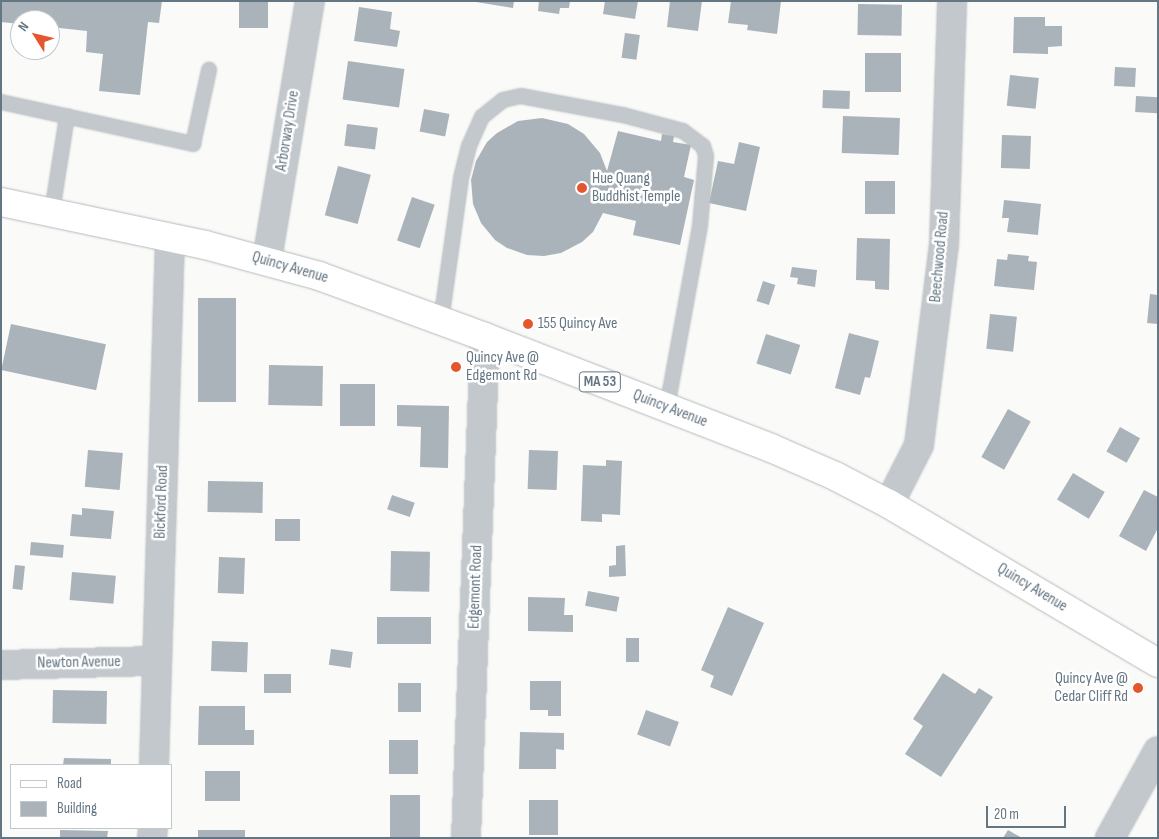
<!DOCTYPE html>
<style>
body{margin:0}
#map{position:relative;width:1159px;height:839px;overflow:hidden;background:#fafaf8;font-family:"Sofia Sans Condensed",sans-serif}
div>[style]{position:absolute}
.building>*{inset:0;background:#aab3b9;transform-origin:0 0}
.roads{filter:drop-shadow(0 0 1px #b5babe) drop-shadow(0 0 1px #b5babe)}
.service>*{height:14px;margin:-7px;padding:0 7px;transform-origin:7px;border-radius:7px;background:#c3c8cc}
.minor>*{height:28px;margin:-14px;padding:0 14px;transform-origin:14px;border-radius:14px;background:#c3c8cc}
.primary>*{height:28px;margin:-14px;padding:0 14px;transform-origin:14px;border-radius:14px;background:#fff}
.dots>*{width:14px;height:14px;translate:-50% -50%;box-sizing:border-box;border:2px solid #fff;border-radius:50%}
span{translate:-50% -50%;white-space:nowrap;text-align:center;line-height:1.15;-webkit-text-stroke:5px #fff;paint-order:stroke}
.shield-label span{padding:1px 4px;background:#fff;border:1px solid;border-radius:4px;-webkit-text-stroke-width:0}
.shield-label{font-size:15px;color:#657683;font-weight:700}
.street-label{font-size:16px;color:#657683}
.poi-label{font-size:16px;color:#657683}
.left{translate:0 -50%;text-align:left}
.right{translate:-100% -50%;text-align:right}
.frame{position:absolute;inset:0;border:2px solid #657683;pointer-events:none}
.legend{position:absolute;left:10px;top:764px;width:162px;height:65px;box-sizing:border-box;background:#fff;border:1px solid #c1c8cd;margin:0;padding:6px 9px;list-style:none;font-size:15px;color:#657683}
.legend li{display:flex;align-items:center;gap:10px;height:25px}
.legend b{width:25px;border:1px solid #c1c8cd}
.north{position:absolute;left:10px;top:10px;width:50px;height:50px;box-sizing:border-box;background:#fff;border:1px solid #c1c8cd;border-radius:50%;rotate:306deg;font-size:14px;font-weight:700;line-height:20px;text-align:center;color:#657683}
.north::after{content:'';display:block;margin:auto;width:18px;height:22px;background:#e4572e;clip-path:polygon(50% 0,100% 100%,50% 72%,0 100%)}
.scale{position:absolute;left:986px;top:806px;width:80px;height:22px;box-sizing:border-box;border:2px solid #657683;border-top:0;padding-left:6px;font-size:15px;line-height:18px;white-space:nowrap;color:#657683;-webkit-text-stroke:4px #fff;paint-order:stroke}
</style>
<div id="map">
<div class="building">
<div style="clip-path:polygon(1px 1px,162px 1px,159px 23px,148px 22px,140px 95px,99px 91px,103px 54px,86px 52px,87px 31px,50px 27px,50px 20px,20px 20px,20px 24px,1px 22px)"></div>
<div style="left:239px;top:1px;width:29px;height:27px"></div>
<div style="clip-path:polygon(470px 1px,514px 1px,513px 8px)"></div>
<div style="clip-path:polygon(539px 1px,570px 1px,569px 8px,560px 8px,559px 14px,538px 11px)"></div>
<div style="clip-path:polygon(605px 1px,638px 1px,635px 19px,603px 14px)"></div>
<div style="clip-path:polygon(670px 1px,702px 1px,698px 31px,667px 27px)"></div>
<div style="clip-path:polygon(731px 1px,781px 1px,777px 34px,747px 30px,748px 25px,728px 23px)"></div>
<div style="left:858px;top:4px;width:44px;height:31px;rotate:1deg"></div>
<div style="clip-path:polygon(359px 7px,392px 12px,390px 29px,400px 31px,397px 47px,354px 41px)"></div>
<div style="clip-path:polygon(1014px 17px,1045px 17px,1045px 26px,1062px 26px,1062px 46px,1048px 47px,1048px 54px,1013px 53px)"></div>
<div style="left:625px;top:33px;width:15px;height:25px;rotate:8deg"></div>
<div style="left:865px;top:53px;width:36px;height:39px"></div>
<div style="left:348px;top:61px;width:57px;height:39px;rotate:8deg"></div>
<div style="left:1115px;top:67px;width:21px;height:19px;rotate:3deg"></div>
<div style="left:1010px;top:75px;width:29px;height:31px;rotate:6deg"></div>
<div style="left:823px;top:90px;width:27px;height:18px;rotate:2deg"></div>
<div style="left:1136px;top:96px;width:22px;height:16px;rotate:3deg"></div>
<div style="left:424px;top:109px;width:26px;height:23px;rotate:11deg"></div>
<div style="left:843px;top:116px;width:57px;height:37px;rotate:2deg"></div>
<div style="clip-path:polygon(542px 118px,568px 124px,584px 134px,600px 153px,607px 171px,618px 131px,661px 141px,662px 134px,674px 136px,673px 142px,691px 145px,684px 177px,694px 180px,680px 245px,633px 235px,636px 221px,603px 213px,593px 232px,582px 242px,561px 253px,544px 256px,527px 255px,507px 248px,495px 240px,481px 223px,473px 204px,471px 180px,476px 161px,487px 142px,497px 133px,518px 121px)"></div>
<div style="left:347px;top:124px;width:31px;height:22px;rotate:7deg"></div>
<div style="left:1002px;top:135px;width:29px;height:33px;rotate:2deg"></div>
<div style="clip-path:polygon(739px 142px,760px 147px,746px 211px,709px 203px,718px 161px,734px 164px)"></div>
<div style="left:338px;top:166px;width:34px;height:51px;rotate:15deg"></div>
<div style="left:865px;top:181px;width:30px;height:33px"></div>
<div style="left:412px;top:197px;width:24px;height:46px;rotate:19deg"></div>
<div style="clip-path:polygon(1004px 200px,1041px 204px,1038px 235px,1007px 232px,1009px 218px,1002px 218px)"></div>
<div style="clip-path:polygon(857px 238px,890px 239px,889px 290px,875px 289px,875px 281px,856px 280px)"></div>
<div style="clip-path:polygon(1008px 254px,1029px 256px,1028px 261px,1037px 262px,1034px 290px,994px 286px,997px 259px,1007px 260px)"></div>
<div style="clip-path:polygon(792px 267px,817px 270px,815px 287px,797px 284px,798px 278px,790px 277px)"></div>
<div style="left:763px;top:281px;width:13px;height:21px;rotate:18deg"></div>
<div style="clip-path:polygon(1150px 294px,1158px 295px,1158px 324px,1147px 323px)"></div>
<div style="left:198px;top:298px;width:38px;height:104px"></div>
<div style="left:990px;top:314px;width:27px;height:35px;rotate:6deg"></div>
<div style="left:11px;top:324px;width:97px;height:47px;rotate:12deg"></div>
<div style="clip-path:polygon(849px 333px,879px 341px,870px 378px,865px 377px,860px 395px,835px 388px)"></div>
<div style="left:766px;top:334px;width:36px;height:31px;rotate:18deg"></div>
<div style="left:269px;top:365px;width:54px;height:40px;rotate:1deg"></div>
<div style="left:340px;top:384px;width:35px;height:42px"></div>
<div style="clip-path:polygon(397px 405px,449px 406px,448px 468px,420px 467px,421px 427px,397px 426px)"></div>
<div style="left:1008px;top:409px;width:26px;height:55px;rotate:29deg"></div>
<div style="left:1120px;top:427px;width:23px;height:28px;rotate:29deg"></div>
<div style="left:88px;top:450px;width:35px;height:37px;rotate:5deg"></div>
<div style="left:529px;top:450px;width:29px;height:39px;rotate:2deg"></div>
<div style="clip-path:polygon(606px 460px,622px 461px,620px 515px,602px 514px,602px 522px,581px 521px,583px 465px,606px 466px)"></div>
<div style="left:1073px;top:473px;width:37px;height:31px;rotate:31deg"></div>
<div style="left:208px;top:481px;width:55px;height:31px;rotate:1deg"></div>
<div style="clip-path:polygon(1144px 490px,1158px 497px,1158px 528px,1146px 551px,1119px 536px)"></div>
<div style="left:392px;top:495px;width:24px;height:15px;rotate:19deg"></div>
<div style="clip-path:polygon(82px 508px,114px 511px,111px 539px,70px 536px,72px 514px,82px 515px)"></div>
<div style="left:275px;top:519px;width:25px;height:22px"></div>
<div style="left:31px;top:542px;width:33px;height:13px;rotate:5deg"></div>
<div style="clip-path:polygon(625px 545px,626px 576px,609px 577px,609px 566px,616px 565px,616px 546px)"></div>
<div style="left:391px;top:551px;width:39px;height:40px;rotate:1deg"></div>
<div style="left:219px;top:557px;width:26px;height:36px;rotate:2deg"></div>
<div style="left:15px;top:565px;width:10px;height:24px;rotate:6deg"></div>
<div style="left:72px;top:572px;width:44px;height:28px;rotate:5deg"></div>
<div style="left:588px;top:591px;width:32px;height:15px;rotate:11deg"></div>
<div style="clip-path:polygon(528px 597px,565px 598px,564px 615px,573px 615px,573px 632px,528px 631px)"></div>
<div style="clip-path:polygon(728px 607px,764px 623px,732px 696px,710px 687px,714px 676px,701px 670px)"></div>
<div style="left:377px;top:617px;width:54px;height:27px"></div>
<div style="left:626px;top:638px;width:13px;height:24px"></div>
<div style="left:212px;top:641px;width:36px;height:30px;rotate:2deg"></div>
<div style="left:331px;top:649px;width:22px;height:16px;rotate:8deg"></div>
<div style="clip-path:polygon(943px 673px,975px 694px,979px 688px,993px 697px,941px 777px,905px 754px,923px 726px,913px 719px)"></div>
<div style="left:264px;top:674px;width:27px;height:19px"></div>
<div style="clip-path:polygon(530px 681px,561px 681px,561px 716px,548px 716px,548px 710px,530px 710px)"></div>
<div style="left:398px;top:683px;width:23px;height:29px"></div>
<div style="left:53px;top:690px;width:54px;height:33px;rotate:1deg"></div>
<div style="clip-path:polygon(199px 706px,245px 706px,245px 730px,254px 730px,254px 745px,198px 745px)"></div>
<div style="left:646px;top:710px;width:35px;height:26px;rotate:20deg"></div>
<div style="clip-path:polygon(520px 732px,564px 733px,564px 750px,556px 749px,556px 769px,519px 769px)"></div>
<div style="left:389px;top:740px;width:29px;height:34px"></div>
<div style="clip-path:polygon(64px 758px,111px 759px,111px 765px,63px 765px)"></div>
<div style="left:205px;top:771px;width:35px;height:30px"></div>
<div style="left:390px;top:795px;width:30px;height:43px"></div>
<div style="left:529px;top:800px;width:29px;height:35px"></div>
<div style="clip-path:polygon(60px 830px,108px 831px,107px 838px,60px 838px)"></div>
<div style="left:198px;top:830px;width:47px;height:8px"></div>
<div style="clip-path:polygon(1008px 830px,1022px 838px,1003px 838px)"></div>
</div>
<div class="roads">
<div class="service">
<div style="left:1px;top:102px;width:197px;rotate:12.3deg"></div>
<div style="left:193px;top:144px;width:76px;rotate:-77.8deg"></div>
<div style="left:52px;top:212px;width:97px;rotate:-81.1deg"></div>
<div style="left:441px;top:321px;width:144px;rotate:-82deg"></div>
<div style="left:461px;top:178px;width:33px;rotate:-76deg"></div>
<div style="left:469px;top:146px;width:32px;rotate:-66deg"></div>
<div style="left:482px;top:117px;width:27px;rotate:-39deg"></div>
<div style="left:503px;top:100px;width:18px;rotate:-13deg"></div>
<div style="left:521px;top:96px;width:104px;rotate:10.6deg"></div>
<div style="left:623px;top:115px;width:62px;rotate:14.9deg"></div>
<div style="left:683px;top:131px;width:25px;rotate:37deg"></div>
<div style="left:703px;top:146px;width:10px;rotate:73deg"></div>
<div style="left:706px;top:156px;width:70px;rotate:94.9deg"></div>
<div style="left:700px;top:226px;width:185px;rotate:100.3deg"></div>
</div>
<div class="minor">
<div style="left:267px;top:260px;width:263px;rotate:-80.6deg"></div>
<div style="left:889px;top:504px;width:66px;rotate:-63deg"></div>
<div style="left:919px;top:445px;width:202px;rotate:-82.9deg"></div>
<div style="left:944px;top:245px;width:244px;rotate:-88.1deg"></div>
<div style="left:1px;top:665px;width:156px;rotate:-1.5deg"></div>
<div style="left:154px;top:765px;width:527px;rotate:-88.26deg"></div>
<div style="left:152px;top:838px;width:10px;rotate:-84deg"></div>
<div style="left:466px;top:838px;width:501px;rotate:-87.83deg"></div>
<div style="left:1110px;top:838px;width:99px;rotate:-61.1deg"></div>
</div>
<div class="primary">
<div style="left:1px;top:202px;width:208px;rotate:11.9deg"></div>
<div style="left:205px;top:245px;width:118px;rotate:15.2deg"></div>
<div style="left:319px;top:276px;width:177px;rotate:20.2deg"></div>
<div style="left:485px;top:337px;width:307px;rotate:21.2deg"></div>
<div style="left:771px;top:448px;width:70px;rotate:23.6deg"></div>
<div style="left:835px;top:476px;width:61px;rotate:27.4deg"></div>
<div style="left:889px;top:504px;width:312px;rotate:30.6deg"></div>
</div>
</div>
<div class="dots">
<div style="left:582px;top:188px;background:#e4572e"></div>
<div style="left:528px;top:324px;background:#e4572e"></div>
<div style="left:456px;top:367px;background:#e4572e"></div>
<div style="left:1138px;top:688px;background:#e4572e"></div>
</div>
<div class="shield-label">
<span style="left:600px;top:382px">MA 53</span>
</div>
<div class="street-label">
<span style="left:288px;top:131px;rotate:-81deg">Arborway Drive</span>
<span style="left:940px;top:257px;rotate:-85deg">Beechwood Road</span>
<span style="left:290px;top:268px;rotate:16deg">Quincy Avenue</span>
<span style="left:670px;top:409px;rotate:21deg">Quincy Avenue</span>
<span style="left:162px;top:502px;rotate:-88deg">Bickford Road</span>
<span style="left:476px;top:587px;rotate:-88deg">Edgemont Road</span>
<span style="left:1032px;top:588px;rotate:31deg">Quincy Avenue</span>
<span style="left:79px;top:663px;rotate:-1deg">Newton Avenue</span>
</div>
<div class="poi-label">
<span class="left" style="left:592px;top:188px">Hue Quang<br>Buddhist Temple</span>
<span class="left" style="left:538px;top:324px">155 Quincy Ave</span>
<span class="left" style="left:466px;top:367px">Quincy Ave @<br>Edgemont Rd</span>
<span class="right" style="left:1128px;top:688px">Quincy Ave @<br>Cedar Cliff Rd</span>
</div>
<div class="frame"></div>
<ul class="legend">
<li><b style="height:6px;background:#fff"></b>Road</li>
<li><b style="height:14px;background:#aab3b9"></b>Building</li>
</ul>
<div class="north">N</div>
<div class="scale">20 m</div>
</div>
